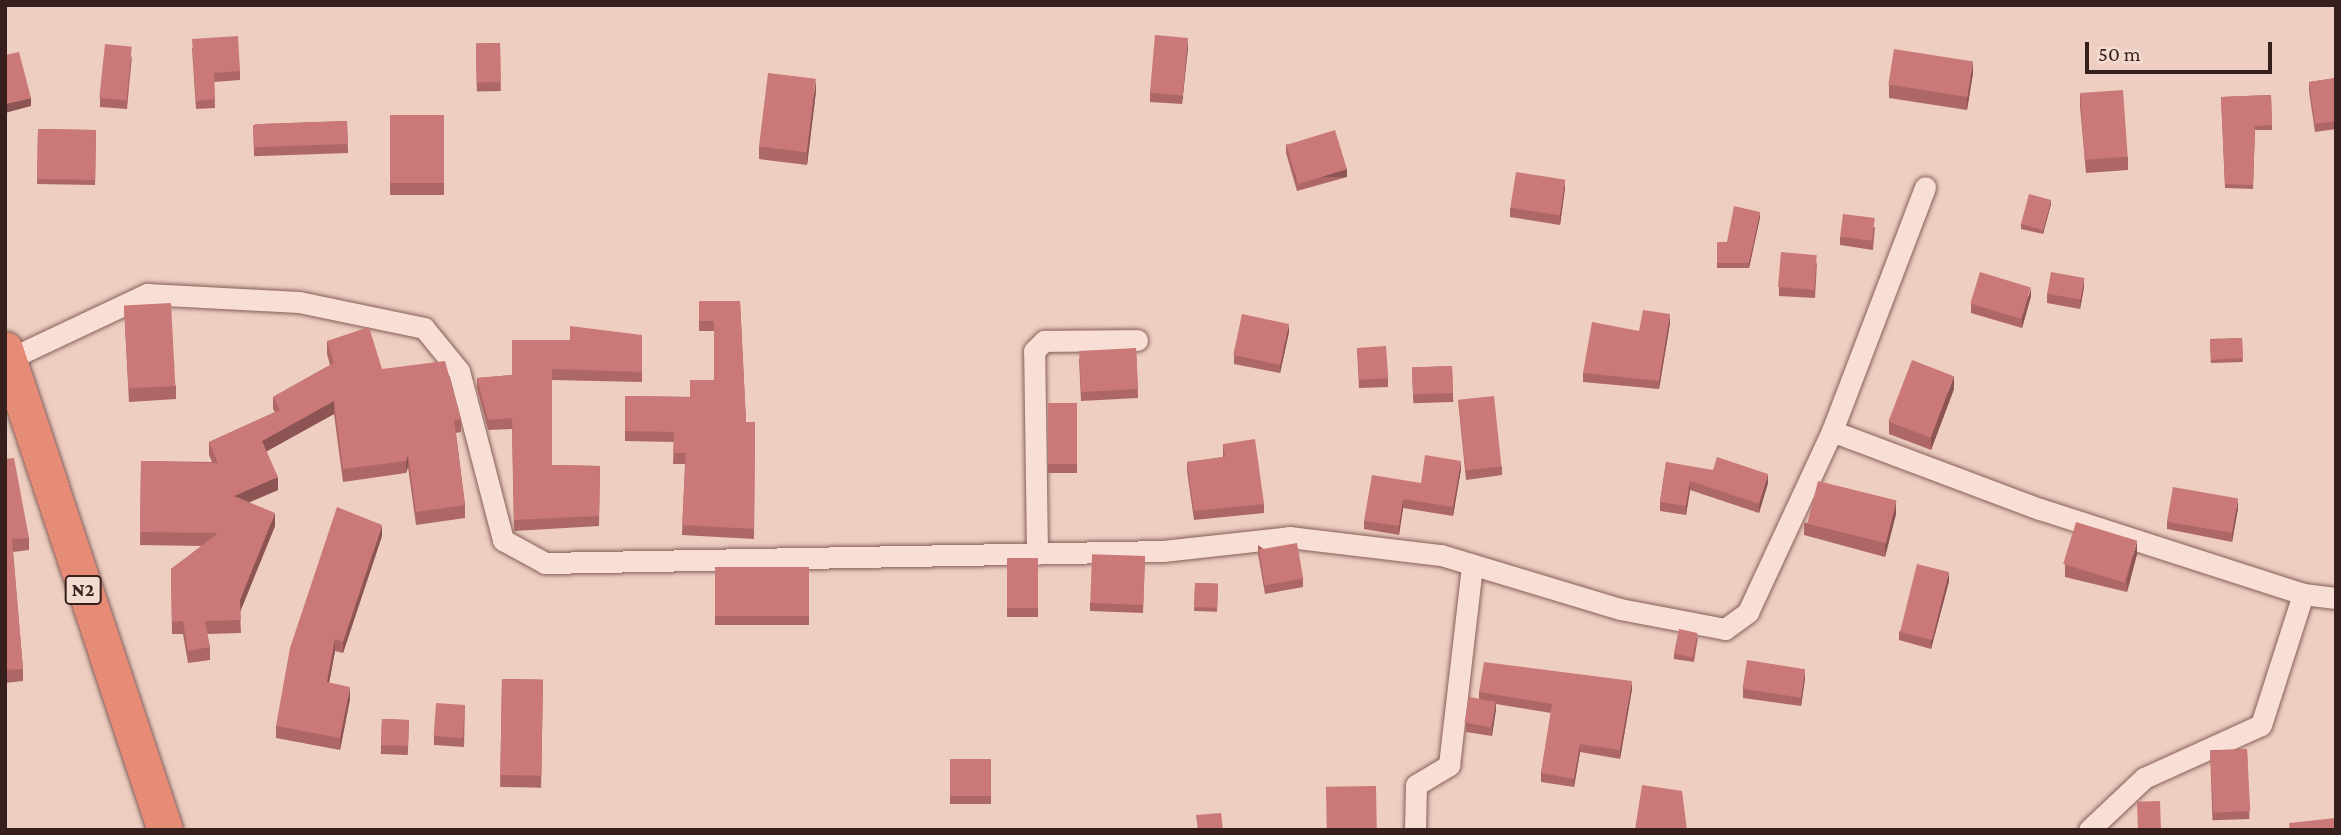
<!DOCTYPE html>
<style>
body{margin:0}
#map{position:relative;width:2341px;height:835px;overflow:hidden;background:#edcec1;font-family:"Crimson Pro",serif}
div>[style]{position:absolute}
.roads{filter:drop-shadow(0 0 2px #865f59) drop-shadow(0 0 2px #865f59)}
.minor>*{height:21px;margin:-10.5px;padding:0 10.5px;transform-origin:10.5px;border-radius:10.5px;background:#f8ded4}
.trunk>*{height:35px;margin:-17.5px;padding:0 17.5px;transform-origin:17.5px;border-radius:17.5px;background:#e68c76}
.wall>*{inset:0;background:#ae6767;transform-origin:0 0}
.shaded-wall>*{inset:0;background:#8d5454;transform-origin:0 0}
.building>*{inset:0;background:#ca7878;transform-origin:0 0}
span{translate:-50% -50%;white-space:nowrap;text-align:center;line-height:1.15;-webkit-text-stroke:5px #f4dbd0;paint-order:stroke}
.shield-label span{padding:2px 5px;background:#f4dbd0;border:2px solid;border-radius:5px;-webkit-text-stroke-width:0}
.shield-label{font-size:19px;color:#361f1d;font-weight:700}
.frame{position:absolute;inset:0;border:7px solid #361f1d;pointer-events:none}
.scale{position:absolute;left:2085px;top:42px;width:187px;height:32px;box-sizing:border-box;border:4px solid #361f1d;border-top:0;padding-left:9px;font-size:21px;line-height:24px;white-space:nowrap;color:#361f1d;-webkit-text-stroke:5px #f4dbd0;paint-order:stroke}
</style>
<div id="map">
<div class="roads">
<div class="minor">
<div style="left:9px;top:359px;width:153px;rotate:-25.2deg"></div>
<div style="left:147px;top:294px;width:152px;rotate:3deg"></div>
<div style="left:299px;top:302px;width:128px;rotate:11.7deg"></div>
<div style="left:424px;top:328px;width:55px;rotate:50.9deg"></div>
<div style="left:459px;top:371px;width:175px;rotate:75.4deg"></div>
<div style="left:503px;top:540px;width:48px;rotate:28.7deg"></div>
<div style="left:545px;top:563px;width:618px;rotate:-1.11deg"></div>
<div style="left:1163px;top:551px;width:127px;rotate:-6.3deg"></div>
<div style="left:1289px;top:537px;width:153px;rotate:6.8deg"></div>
<div style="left:1441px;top:555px;width:187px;rotate:16.8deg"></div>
<div style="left:1620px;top:609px;width:107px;rotate:10.8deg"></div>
<div style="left:1725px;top:629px;width:29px;rotate:-36deg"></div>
<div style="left:1748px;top:612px;width:200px;rotate:-65.1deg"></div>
<div style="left:1832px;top:431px;width:261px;rotate:-69.1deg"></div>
<div style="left:1832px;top:431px;width:222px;rotate:20.6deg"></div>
<div style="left:2040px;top:509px;width:276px;rotate:17.9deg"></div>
<div style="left:2303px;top:594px;width:33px;rotate:7deg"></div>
<div style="left:1037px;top:554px;width:203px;rotate:-90.8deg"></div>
<div style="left:1034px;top:351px;width:14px;rotate:-45deg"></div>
<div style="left:1044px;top:341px;width:93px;rotate:-0.6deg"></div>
<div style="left:1415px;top:830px;width:45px;rotate:-88.7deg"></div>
<div style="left:1416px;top:785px;width:39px;rotate:-31deg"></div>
<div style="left:1449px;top:765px;width:200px;rotate:-83.4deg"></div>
<div style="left:2089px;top:830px;width:76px;rotate:-43.4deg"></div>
<div style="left:2144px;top:778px;width:128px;rotate:-24.4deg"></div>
<div style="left:2261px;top:725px;width:138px;rotate:-72.2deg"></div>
</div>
<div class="trunk">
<div style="left:5px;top:349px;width:507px;rotate:71.6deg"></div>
</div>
</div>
<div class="wall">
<div style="left:500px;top:43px;width:48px;height:24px;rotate:89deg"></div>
<div style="clip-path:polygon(1188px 47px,1182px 104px,1150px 102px,1150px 93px)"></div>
<div style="clip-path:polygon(192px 48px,240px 71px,240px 80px,214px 82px,215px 108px,196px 109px)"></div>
<div style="clip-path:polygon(132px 56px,127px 109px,100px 107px,100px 98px)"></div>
<div style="clip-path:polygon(1973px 73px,1967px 110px,1889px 98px,1889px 85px)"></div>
<div style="clip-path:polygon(2336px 78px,2336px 129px,2315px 132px,2309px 91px,2309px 82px)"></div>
<div style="clip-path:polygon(816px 91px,807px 165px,759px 159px,759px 146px)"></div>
<div style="clip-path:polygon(2080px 94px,2128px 157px,2128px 170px,2086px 173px,2080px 106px)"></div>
<div style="clip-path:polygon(2271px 95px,2272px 130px,2255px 130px,2253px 189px,2225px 188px,2221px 97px)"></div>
<div style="left:444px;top:115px;width:80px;height:54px;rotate:90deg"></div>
<div style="left:347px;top:121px;width:32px;height:94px;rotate:88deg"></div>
<div style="left:96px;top:130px;width:55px;height:58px;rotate:91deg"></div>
<div style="clip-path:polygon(1286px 144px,1347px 177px,1297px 191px,1286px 153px)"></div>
<div style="clip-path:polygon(1565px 188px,1560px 225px,1510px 217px,1510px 208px)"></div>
<div style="clip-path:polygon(2051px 204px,2043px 234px,2021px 229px,2021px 224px)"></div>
<div style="clip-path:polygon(1760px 217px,1749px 268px,1717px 268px,1717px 242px,1727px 242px)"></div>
<div style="clip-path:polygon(1875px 227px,1873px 250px,1840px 245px,1840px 237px)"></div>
<div style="clip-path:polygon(1817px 263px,1815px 298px,1779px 296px,1779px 287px)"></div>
<div style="clip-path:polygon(2084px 287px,2080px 309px,2047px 303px,2047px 294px)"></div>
<div style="clip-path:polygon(2031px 296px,2022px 328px,1971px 313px,1971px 304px)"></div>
<div style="clip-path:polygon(699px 301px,740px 301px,746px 422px,755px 422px,754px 539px,682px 535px,685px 464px,673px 464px,674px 442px,625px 441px,625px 396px,690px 397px,714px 380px,714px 331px,699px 331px)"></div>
<div style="clip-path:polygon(124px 307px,176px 386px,176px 399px,129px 402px)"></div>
<div style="clip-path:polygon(1670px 323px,1659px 389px,1583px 382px,1583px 373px,1639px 331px)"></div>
<div style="clip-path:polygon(1289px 332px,1280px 373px,1234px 364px,1234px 355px)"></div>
<div style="clip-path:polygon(642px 335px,642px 382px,552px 380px,552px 465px,600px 466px,599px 526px,514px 531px,512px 429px,488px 430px,477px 388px,477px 378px,512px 375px)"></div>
<div style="left:2242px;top:338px;width:24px;height:32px;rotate:88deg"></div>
<div style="clip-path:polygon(327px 341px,382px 369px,461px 419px,461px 432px,456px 433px,465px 505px,465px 518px,416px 525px,408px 467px,406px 473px,343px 482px,334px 414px,266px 451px,278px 490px,249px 502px,275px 526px,240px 612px,241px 633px,207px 634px,210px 647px,210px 660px,188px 663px,183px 634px,172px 634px,171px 569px,202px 546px,140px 545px,141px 461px,212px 462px,209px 455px,209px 442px,275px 412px,273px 409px,273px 397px,330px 365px,327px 354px)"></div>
<div style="clip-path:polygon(1136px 348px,1138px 398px,1081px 401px,1079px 359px)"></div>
<div style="clip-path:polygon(1357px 348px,1388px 378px,1388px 387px,1359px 388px)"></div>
<div style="left:1452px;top:366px;width:36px;height:40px;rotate:88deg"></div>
<div style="clip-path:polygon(1954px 389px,1931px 450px,1889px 434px,1889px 422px)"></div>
<div style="clip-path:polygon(1458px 400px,1502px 467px,1502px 475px,1466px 480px)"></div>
<div style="left:1048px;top:403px;width:29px;height:70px"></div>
<div style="clip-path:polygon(1223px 444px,1264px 504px,1264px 513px,1194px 520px,1187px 471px,1187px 462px,1223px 457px)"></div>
<div style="clip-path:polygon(5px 459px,29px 538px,29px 550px,13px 552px,23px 669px,23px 681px,5px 683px)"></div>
<div style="clip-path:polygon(1666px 462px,1768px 483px,1759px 513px,1690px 490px,1686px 515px,1660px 511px,1660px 502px)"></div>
<div style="clip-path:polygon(1461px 469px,1453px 516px,1403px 508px,1399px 535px,1364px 529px,1364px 521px,1421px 483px)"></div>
<div style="clip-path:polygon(2238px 508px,2232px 542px,2167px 529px,2167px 521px)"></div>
<div style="clip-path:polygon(1896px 514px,1885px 557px,1804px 535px,1804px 523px)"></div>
<div style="clip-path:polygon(382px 536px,343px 653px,335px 651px,329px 683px,350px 699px,340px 750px,276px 738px,276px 726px)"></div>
<div style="clip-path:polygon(1258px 545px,1303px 578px,1303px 587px,1265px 594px,1258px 554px)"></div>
<div style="clip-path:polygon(2137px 554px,2127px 592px,2065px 577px,2065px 565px)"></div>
<div style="clip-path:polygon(1145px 556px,1143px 613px,1090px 611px,1090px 602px)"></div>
<div style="left:1007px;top:558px;width:31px;height:59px"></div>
<div style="left:809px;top:567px;width:58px;height:94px;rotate:90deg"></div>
<div style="clip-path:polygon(1949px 581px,1931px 649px,1899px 640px,1899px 632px)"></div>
<div style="left:1195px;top:583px;width:23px;height:28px;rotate:2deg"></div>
<div style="clip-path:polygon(1698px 637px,1694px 662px,1674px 659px,1674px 654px)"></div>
<div style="clip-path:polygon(1805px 678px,1801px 706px,1743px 698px,1743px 689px)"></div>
<div style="left:502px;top:679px;width:41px;height:108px;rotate:1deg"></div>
<div style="clip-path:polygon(1632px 689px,1620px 759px,1580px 752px,1574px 787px,1541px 782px,1541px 773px,1551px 713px,1496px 704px,1492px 736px,1466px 732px,1466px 723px,1479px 699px,1479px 692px)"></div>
<div style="clip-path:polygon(465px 705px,464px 747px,434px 745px,434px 736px)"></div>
<div style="left:382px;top:719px;width:27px;height:35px;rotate:2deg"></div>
<div style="left:2247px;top:749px;width:70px;height:37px;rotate:88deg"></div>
<div style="left:950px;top:759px;width:41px;height:45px"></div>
</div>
<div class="shaded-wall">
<div style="clip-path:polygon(1188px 38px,1188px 47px,1182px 104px,1182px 96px)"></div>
<div style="clip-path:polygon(1973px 61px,1973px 73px,1967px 110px,1967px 97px)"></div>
<div style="clip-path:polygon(816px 79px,816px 91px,807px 165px,807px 152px)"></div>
<div style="clip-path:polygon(31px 98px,31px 106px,5px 113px,5px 104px)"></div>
<div style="left:1347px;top:169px;width:8px;height:52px;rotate:90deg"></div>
<div style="clip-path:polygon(1565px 180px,1565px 188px,1560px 225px,1560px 216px)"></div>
<div style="clip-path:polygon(2051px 200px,2051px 204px,2043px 234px,2043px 230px)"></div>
<div style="clip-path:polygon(1760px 212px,1760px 217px,1749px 268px,1749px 263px)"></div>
<div style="clip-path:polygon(2084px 278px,2084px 287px,2080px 309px,2080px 301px)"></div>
<div style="clip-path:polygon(2031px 288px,2031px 296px,2022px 328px,2022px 319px)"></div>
<div style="clip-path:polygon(1670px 314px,1670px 323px,1659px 389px,1659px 381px)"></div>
<div style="clip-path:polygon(1289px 324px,1289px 332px,1280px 373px,1280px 364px)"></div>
<div style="clip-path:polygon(1954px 376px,1954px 389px,1931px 450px,1931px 438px)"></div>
<div style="clip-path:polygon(334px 401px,334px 414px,262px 454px,262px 441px)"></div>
<div style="clip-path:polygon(408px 455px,408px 467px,406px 473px,406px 461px)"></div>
<div style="clip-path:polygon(1461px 461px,1461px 469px,1453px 516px,1453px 507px)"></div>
<div style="clip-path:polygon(1768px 474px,1768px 483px,1759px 513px,1759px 504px)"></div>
<div style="clip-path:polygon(278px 477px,278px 490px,234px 509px,234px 496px)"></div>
<div style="clip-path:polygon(1690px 481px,1690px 490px,1686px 515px,1686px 506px)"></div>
<div style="clip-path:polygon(1403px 499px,1403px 508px,1399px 535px,1399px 526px)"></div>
<div style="clip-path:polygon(2238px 499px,2238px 508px,2232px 542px,2232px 534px)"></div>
<div style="clip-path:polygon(1896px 501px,1896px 514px,1885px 557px,1885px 544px)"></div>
<div style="clip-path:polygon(275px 513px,275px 526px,240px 612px,240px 600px)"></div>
<div style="clip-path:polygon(382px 525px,382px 536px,343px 653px,343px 642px)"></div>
<div style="clip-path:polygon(2137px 541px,2137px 554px,2127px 592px,2127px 580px)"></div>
<div style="clip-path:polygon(1949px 572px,1949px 581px,1931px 649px,1931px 640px)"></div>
<div style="clip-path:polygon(335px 639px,335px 651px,327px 694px,327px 682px)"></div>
<div style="clip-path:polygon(1805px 669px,1805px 678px,1801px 706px,1801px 698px)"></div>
<div style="clip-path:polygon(1632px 681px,1632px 689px,1620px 759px,1620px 750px)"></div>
<div style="clip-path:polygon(350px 687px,350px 699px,340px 750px,340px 738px)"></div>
<div style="clip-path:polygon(1496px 702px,1496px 710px,1492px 736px,1492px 727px)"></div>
<div style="clip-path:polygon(1580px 744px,1580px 752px,1574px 787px,1574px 779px)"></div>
</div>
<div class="building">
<div style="left:1155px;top:35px;width:33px;height:58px;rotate:5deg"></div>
<div style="clip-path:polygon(238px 36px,240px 71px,214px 73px,215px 99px,196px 101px,192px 39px)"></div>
<div style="left:500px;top:43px;width:39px;height:24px;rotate:89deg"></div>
<div style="left:105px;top:44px;width:27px;height:54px;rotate:6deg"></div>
<div style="left:1894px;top:49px;width:80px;height:36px;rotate:9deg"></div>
<div style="clip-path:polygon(19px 52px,31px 98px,5px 104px,5px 55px)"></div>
<div style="left:768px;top:73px;width:48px;height:74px;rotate:7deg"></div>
<div style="clip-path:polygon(2336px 78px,2336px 121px,2315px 124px,2309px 82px)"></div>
<div style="left:2123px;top:90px;width:67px;height:43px;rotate:86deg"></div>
<div style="clip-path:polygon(2271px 95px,2272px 125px,2255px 126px,2253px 185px,2225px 184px,2221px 97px)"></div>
<div style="left:444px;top:115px;width:68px;height:54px;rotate:90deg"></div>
<div style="left:347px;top:121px;width:23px;height:94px;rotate:88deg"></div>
<div style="left:96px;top:130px;width:50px;height:58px;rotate:91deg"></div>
<div style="left:1335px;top:130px;width:41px;height:51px;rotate:73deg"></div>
<div style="left:1516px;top:172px;width:50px;height:36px;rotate:9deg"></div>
<div style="left:2029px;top:194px;width:23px;height:31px;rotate:15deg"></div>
<div style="clip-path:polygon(1734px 206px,1760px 212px,1749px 263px,1717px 263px,1717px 242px,1727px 242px)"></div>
<div style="left:1843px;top:214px;width:32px;height:23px;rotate:7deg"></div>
<div style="left:1781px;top:252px;width:36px;height:35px;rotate:5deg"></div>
<div style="left:1980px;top:272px;width:53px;height:33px;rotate:17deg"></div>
<div style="left:2051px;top:272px;width:34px;height:22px;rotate:10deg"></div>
<div style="clip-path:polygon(699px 301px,740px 301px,746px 422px,755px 422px,754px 529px,682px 525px,686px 453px,673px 453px,674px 432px,625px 431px,625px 396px,690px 397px,690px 380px,714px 380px,714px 321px,699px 321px)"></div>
<div style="left:171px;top:303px;width:83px;height:47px;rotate:87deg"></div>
<div style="clip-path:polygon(1643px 310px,1670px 314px,1659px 381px,1583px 373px,1592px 322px,1639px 331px)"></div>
<div style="left:1242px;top:314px;width:48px;height:42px;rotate:12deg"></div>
<div style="clip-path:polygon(570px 326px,642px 335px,642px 372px,552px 369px,552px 465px,600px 466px,599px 516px,514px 520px,512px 418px,488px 420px,477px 378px,512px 375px,512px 340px,570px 340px)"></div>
<div style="clip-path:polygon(369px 327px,382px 369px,445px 361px,461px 419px,454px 420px,465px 505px,416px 512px,408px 455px,406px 461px,343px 469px,334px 401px,262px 441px,278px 477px,234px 496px,275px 513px,240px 600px,241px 620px,205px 621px,210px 647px,188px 651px,183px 621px,172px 622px,171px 569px,218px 533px,140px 532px,141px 461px,218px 463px,209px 442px,280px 410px,273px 397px,334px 363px,327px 341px)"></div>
<div style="left:2242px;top:338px;width:20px;height:32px;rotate:87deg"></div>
<div style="left:1386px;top:346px;width:32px;height:29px;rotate:86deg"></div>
<div style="left:1136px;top:348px;width:41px;height:57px;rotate:87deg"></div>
<div style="left:1912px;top:360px;width:45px;height:66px;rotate:21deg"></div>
<div style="left:1452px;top:366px;width:27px;height:40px;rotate:88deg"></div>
<div style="left:1494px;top:396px;width:71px;height:36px;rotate:84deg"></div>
<div style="left:1048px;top:403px;width:29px;height:61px"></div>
<div style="clip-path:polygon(1255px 439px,1264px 504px,1194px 511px,1187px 462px,1225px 457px,1223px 444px)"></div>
<div style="clip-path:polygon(1425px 455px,1461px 461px,1453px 507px,1403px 499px,1399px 526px,1364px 521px,1372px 475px,1421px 483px)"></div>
<div style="clip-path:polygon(1717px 457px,1768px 474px,1759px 504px,1690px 481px,1686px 506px,1660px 502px,1666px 462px,1713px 470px)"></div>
<div style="clip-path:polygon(14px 458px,29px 538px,12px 539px,23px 669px,5px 670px,5px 459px)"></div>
<div style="left:1818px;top:481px;width:81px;height:44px;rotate:14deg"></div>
<div style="left:2173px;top:487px;width:66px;height:35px;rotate:10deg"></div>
<div style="clip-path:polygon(337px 507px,382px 525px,343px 642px,335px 639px,327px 682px,350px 687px,340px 738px,276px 726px,290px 648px)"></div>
<div style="left:2076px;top:522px;width:64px;height:44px;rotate:17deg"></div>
<div style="left:1297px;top:543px;width:36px;height:39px;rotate:80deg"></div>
<div style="left:1145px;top:556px;width:49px;height:53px;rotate:92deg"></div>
<div style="left:1007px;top:558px;width:31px;height:50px"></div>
<div style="left:1917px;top:564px;width:33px;height:70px;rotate:14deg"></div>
<div style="left:809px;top:567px;width:49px;height:94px;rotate:90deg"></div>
<div style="left:1195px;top:583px;width:23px;height:24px;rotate:2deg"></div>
<div style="left:1679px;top:629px;width:19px;height:25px;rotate:12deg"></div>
<div style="left:1747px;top:660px;width:59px;height:29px;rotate:9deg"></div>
<div style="clip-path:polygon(1484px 662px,1632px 681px,1620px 750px,1580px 744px,1574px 779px,1541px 773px,1552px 704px,1479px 692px)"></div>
<div style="left:502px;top:679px;width:41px;height:96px;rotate:1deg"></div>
<div style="left:1469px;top:697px;width:27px;height:26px;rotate:10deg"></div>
<div style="left:436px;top:703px;width:29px;height:33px;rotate:4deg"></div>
<div style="left:382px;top:719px;width:27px;height:26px;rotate:2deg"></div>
<div style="left:2247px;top:749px;width:62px;height:37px;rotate:87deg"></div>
<div style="left:950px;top:759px;width:41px;height:37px"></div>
<div style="clip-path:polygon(1642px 785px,1682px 791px,1687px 830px,1635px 830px)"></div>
<div style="left:1376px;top:786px;width:44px;height:50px;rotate:89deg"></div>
<div style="left:2160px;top:801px;width:29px;height:23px;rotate:88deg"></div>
<div style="clip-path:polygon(1221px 813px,1223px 830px,1198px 830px,1196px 815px)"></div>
<div style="clip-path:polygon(2336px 818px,2336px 830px,2290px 830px,2289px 823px)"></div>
</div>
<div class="shield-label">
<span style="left:83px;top:590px">N2</span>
</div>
<div class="frame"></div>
<div class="scale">50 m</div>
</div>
